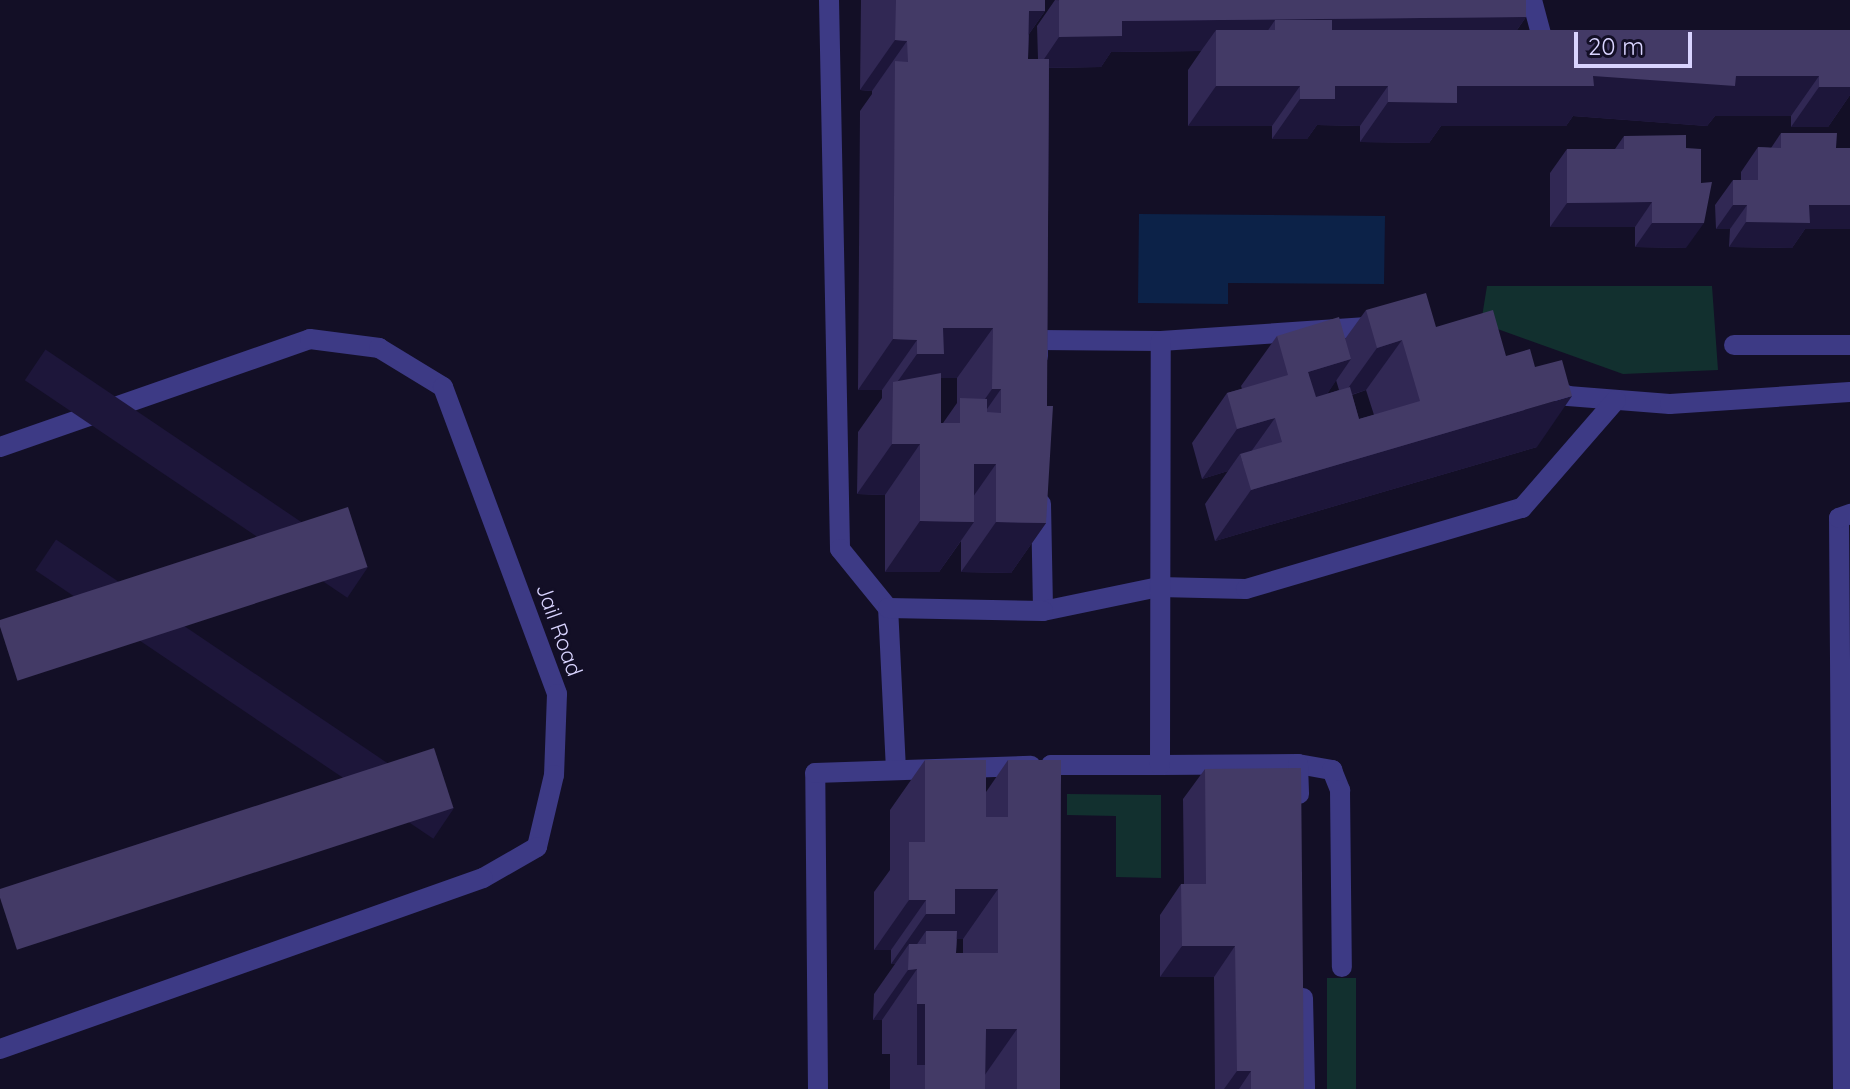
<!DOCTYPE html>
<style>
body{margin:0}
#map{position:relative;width:1850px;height:1089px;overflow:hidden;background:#130f26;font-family:Quicksand,sans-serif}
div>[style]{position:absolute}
.green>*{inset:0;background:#12302f;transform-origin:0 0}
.water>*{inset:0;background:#0c2248}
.lane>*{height:20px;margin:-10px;padding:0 10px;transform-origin:10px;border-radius:10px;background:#3d3a85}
.street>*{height:20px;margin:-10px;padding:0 10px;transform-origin:10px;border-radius:10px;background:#3d3a85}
.wall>*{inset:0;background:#312854}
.shaded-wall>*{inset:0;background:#1d163a;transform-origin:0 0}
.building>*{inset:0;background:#433a66;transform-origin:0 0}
span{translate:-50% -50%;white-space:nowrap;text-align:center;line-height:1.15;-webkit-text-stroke:6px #130f26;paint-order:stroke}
.street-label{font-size:22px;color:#d9d4ff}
.scale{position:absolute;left:1574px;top:32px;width:118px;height:36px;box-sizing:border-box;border:4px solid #d9d4ff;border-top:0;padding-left:10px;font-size:24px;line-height:28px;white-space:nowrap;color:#d9d4ff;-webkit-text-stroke:6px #130f26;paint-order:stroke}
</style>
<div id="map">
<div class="green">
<div style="clip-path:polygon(1487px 286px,1712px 286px,1718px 370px,1623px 374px,1481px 323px)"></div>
<div style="clip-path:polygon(1067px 794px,1161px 795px,1161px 878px,1116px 877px,1116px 816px,1067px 815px)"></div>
<div style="left:1327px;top:978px;width:29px;height:111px"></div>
</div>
<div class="water">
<div style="clip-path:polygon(1139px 214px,1385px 216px,1384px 284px,1228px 283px,1228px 304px,1138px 303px)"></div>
</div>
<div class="lane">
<div style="left:1734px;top:345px;width:116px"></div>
<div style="left:0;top:447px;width:328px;rotate:-19.2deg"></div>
<div style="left:310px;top:339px;width:70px;rotate:7.4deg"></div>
<div style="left:379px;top:348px;width:75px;rotate:31.4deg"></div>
<div style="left:443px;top:387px;width:327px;rotate:69.6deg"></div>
<div style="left:557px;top:694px;width:81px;rotate:92.1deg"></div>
<div style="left:554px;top:775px;width:74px;rotate:103.3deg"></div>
<div style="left:537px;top:847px;width:62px;rotate:150.1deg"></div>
<div style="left:483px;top:878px;width:512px;rotate:160.5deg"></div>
<div style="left:1298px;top:764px;width:35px;rotate:10deg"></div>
<div style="left:1332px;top:770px;width:22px;rotate:68deg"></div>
<div style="left:1340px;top:790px;width:177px;rotate:89.4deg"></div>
</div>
<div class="street">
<div style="left:829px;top:0;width:549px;rotate:88.85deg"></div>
<div style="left:840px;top:549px;width:76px;rotate:50.9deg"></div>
<div style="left:1532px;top:0;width:47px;rotate:75.1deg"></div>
<div style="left:1544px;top:45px;width:10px"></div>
<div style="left:1038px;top:356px;width:16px;rotate:-90deg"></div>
<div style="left:1038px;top:340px;width:123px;rotate:0.5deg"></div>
<div style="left:1161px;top:341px;width:221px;rotate:-3.9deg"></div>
<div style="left:1549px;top:387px;width:21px;rotate:25deg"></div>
<div style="left:1568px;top:396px;width:102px;rotate:4.5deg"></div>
<div style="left:1670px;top:404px;width:180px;rotate:-3.8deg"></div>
<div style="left:1041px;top:504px;width:107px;rotate:88.9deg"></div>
<div style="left:1043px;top:611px;width:118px;rotate:-11.7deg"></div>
<div style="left:1159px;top:587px;width:87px;rotate:1.3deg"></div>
<div style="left:1246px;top:589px;width:288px;rotate:-16.4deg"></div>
<div style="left:1522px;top:508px;width:143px;rotate:-49deg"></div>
<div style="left:1160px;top:765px;width:138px;rotate:-0.4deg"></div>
<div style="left:1298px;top:764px;width:30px;rotate:88deg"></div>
<div style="left:896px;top:770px;width:162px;rotate:-92.8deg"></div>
<div style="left:888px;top:608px;width:155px;rotate:1.1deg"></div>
<div style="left:1051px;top:780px;width:15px;rotate:-90deg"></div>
<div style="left:1051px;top:765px;width:109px"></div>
<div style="left:1160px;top:765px;width:424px;rotate:-89.9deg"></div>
<div style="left:1303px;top:998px;width:91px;rotate:88.7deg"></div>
<div style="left:818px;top:1089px;width:316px;rotate:-90.5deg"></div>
<div style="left:815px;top:773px;width:216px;rotate:-1.9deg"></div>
<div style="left:1843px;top:1089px;width:571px;rotate:-90.4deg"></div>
<div style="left:1839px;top:518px;width:12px;rotate:-20deg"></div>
</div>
<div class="wall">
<div style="clip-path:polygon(evenodd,861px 0,1045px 0,1045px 11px,1029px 34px,1028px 59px,1038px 59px,1037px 26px,1055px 0,1526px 17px,1517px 30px,1850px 30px,1850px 95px,1828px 127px,1791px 127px,1791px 116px,1715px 116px,1707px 126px,1573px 116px,1566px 126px,1441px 126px,1429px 143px,1360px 142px,1360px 126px,1317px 125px,1307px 139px,1272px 139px,1272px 126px,1188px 126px,1188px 70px,1201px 51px,1111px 52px,1101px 67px,1049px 68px,1046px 523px,1011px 573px,961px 572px,961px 541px,939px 572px,885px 572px,885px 495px,857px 494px,858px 432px,882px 398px,882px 390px,858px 390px,860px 111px,872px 94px,872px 91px,860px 90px,861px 0,941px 378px,957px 378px,957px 403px,943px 423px,941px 423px,941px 378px)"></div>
<div style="clip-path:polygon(1781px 133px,1836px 148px,1850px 148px,1850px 229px,1805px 229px,1792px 248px,1729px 247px,1730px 229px,1716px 229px,1715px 205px,1733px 180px,1741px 180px,1741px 172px,1758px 147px,1771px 148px)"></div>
<div style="clip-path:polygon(1624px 136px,1686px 248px,1635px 247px,1635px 227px,1550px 227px,1550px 173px,1567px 149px,1615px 149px)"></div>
<div style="clip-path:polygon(evenodd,1366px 310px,1436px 327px,1506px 356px,1537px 447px,1215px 541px,1205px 504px,1228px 471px,1202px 479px,1192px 443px,1227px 393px,1242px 389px,1241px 386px,1277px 336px,1345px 339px,1366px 310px,1336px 380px,1339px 390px,1327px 394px,1336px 380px,1366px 310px,1366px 390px,1374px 415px,1359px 419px,1352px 395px,1366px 390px)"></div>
<div style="clip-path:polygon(evenodd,925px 760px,986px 792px,1008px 760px,1060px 1089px,890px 1089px,890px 1054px,882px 1054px,882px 1020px,873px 1020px,874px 994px,895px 964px,891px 964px,891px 950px,874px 950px,874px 892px,890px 870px,890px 810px,925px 760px,957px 939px,963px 939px,963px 953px,956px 953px,957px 939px)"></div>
<div style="clip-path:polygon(1205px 769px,1304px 1089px,1215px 1089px,1214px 977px,1160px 977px,1160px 915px,1181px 884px,1184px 884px,1183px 799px)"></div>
</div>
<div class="shaded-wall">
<div style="clip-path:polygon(1029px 11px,1045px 11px,1010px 61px)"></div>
<div style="clip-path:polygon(1526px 17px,1504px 48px,1275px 30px,1275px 20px,1254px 51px,1216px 30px,1201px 51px,1111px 52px,1101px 67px,1038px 68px,1059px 37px,1122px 21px)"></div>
<div style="clip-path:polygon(895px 40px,907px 41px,872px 91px,860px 90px)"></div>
<div style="clip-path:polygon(1593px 76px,1819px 76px,1791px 116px,1715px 116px,1707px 126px,1573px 116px,1566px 126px,1441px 126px,1429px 143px,1360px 142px,1388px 102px,1457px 86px)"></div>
<div style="clip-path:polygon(1216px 86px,1300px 86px,1272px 126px,1188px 126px)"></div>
<div style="clip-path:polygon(1335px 86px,1388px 86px,1360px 126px,1317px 125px,1307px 139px,1272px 139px,1300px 99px)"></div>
<div style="clip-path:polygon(1819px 87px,1850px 87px,1850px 95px,1828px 127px,1791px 127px)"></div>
<div style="clip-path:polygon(1652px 202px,1635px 227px,1550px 227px,1567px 203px)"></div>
<div style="clip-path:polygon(1733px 205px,1747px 205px,1730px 229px,1716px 229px)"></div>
<div style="clip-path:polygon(1809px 205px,1850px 205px,1850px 229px,1805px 229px,1792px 248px,1729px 247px,1746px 222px)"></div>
<div style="clip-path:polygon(1652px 223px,1704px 223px,1686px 248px,1635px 247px)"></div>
<div style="clip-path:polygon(943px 328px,993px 328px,957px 378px,927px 378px,893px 388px,917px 354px)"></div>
<div style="clip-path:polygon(893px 339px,917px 340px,882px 390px,858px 390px)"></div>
<div style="clip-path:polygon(1402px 340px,1366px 390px,1341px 398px,1377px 348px)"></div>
<div style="clip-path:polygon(1351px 359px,1316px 410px,1308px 372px)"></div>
<div style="clip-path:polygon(992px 389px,1001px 389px,966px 439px,957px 439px)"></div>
<div style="clip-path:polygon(1572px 396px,1537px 447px,1215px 541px,1251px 490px)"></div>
<div style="clip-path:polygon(1275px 418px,1243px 463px,1240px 454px,1228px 471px,1202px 479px,1237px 429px)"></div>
<div style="clip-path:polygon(892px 444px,920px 444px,885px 495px,857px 494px)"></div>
<div style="clip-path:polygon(974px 464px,996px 464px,961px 514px)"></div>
<div style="clip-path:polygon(920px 521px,974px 522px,939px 572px,885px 572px)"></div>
<div style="clip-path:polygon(996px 522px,1046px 523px,1011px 573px,961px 572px)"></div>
<div style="left:368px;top:567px;width:37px;height:389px;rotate:124deg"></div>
<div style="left:454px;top:808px;width:37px;height:480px;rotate:124deg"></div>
<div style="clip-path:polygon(955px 889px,998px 889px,963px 939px,938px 939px,926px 944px,926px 931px,909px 956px,909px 944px,895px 964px,891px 964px,926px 914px)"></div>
<div style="clip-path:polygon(909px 900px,926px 900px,891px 950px,874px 950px)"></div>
<div style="clip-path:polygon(1182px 946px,1235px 946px,1214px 977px,1160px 977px)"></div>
<div style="clip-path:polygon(917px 969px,882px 1020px,873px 1020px,908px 970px)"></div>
<div style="left:917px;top:1004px;width:8px;height:61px"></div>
<div style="clip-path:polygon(986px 1029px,1017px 1029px,982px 1079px)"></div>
<div style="clip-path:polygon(1237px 1071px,1251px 1071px,1239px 1089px,1224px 1089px)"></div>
</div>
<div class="building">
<div style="clip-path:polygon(896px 0,1045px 0,1045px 11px,1029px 11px,1028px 59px,1049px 59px,1047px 406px,1053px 406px,1046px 523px,996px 522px,996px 464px,974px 464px,974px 522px,920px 521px,920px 444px,892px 444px,893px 382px,941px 373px,941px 423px,960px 423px,960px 398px,987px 399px,987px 412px,1001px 413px,1001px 389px,992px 389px,993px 328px,943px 328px,944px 354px,917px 354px,917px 340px,893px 339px,895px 61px,908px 62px,907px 41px,895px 40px)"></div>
<div style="clip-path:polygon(1059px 0,1526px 0,1526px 17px,1122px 21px,1122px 36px,1059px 37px)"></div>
<div style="clip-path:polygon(1275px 20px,1332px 20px,1332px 30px,1850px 30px,1850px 87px,1819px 87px,1819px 76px,1736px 76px,1735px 86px,1593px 76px,1594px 86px,1457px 86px,1457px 103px,1388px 102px,1388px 86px,1335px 86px,1335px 99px,1300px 99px,1300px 86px,1216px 86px,1216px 30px,1275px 30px)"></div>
<div style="clip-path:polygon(1781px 133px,1837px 133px,1836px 148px,1850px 148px,1850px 205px,1809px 205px,1810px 223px,1746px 222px,1747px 205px,1733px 205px,1733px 180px,1758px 180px,1758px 147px,1781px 148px)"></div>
<div style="clip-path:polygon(1686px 135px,1686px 148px,1701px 149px,1701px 183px,1712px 182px,1704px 223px,1652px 223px,1652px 202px,1567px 203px,1567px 149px,1624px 149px,1624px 136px)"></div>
<div style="clip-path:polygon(1426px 293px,1436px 327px,1493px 310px,1506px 356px,1530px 349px,1535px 367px,1562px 360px,1572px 396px,1251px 490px,1240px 454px,1282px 442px,1275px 418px,1237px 429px,1227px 393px,1288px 375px,1277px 336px,1339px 317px,1351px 359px,1308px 372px,1316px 397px,1350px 387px,1359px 419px,1420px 401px,1402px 340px,1377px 348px,1366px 310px)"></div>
<div style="left:348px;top:507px;width:63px;height:368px;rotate:72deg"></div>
<div style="left:434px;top:748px;width:63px;height:459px;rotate:72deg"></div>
<div style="clip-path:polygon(925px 760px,986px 760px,986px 817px,1008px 817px,1008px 760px,1061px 760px,1060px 1089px,1017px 1089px,1017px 1029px,986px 1029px,985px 1089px,925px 1089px,925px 1004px,917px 1004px,917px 969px,908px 970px,909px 944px,926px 944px,926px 931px,957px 931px,956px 953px,998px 953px,998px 889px,955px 889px,955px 914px,926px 914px,926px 900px,909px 900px,909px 842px,925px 842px)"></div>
<div style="clip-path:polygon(1301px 768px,1304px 1089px,1251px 1089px,1251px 1071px,1237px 1071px,1235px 946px,1182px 946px,1181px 884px,1206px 884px,1205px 769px)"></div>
</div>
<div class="street-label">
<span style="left:559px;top:630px;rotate:70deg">Jail Road</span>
</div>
<div class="scale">20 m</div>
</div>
